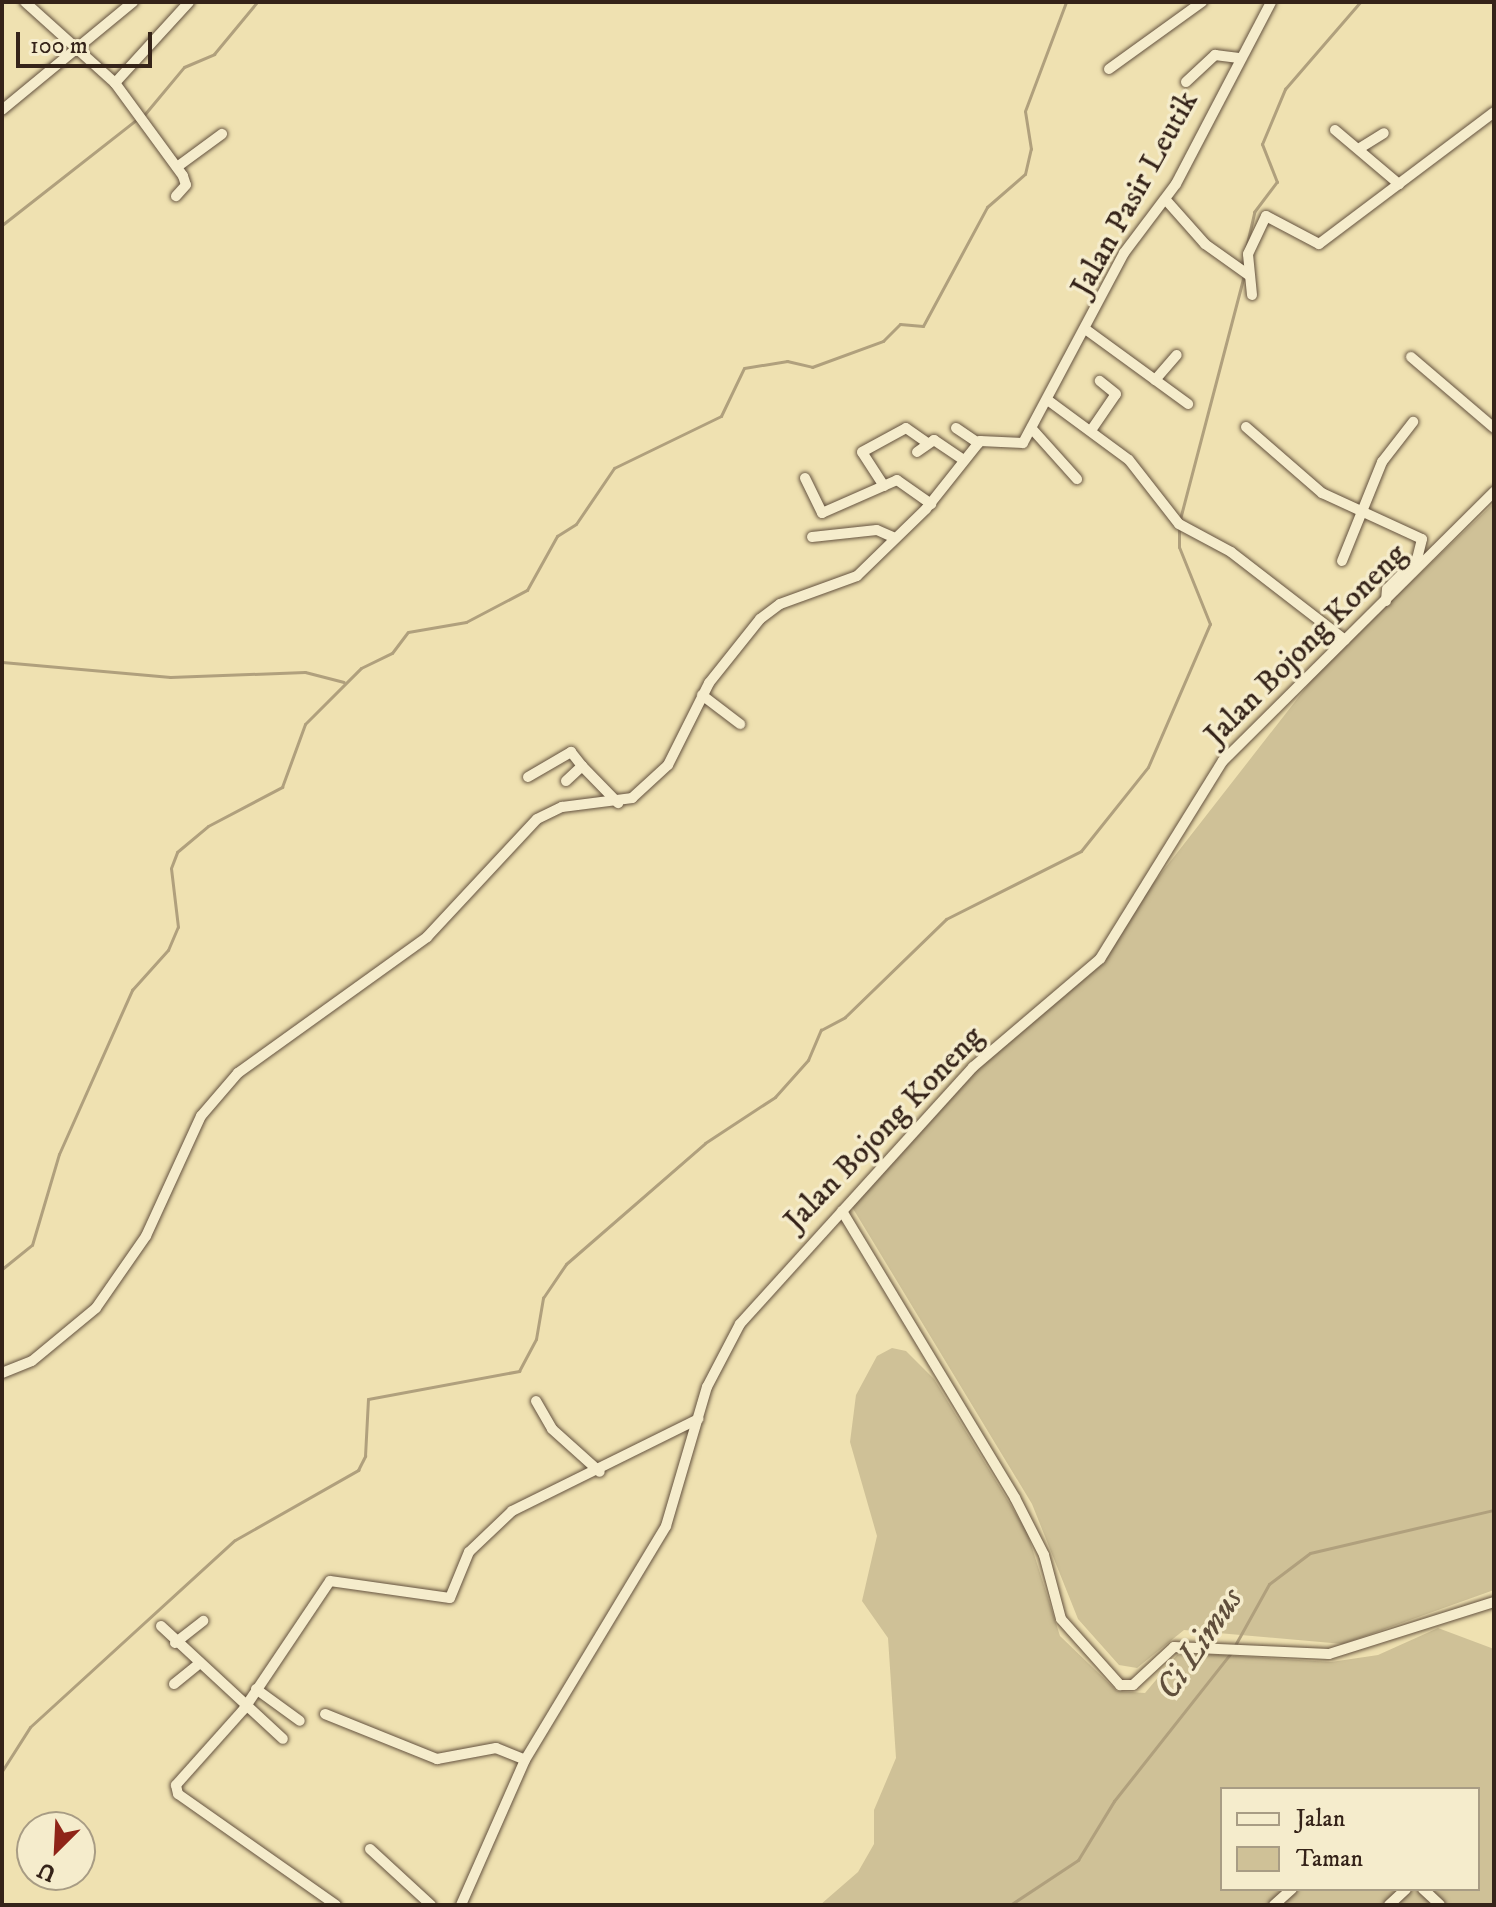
<!DOCTYPE html>
<style>
body{margin:0}
#map{position:relative;width:1496px;height:1907px;overflow:hidden;background:#efe1b1;font-family:"IM FELL DW Pica",serif}
div>[style]{position:absolute}
.green>*{inset:0;background:#cfc197}
.stream>*{height:3px;margin:-1.5px;padding:0 1.5px;transform-origin:1.5px;border-radius:1.5px;background:#b0a07d}
.roads{filter:drop-shadow(0 0 2px #64523f) drop-shadow(0 0 2px #64523f)}
.minor>*{height:10px;margin:-5px;padding:0 5px;transform-origin:5px;border-radius:5px;background:#f5eccc}
span{translate:-50% -50%;white-space:nowrap;text-align:center;line-height:1.15;-webkit-text-stroke:7px #f5eccc;paint-order:stroke}
.street-label{font-size:32px;color:#352319}
.water-label{font-size:34px;color:#604f3c;font-style:italic}
.frame{position:absolute;inset:0;border:4px solid #352319;pointer-events:none}
.legend{position:absolute;left:1220px;top:1787px;width:260px;height:104px;box-sizing:border-box;background:#f5eccc;border:2px solid #a89c84;margin:0;padding:10px 14px;list-style:none;font-size:24px;color:#352319}
.legend li{display:flex;align-items:center;gap:16px;height:40px}
.legend b{width:40px;border:2px solid #a89c84}
.north{position:absolute;left:16px;top:1811px;width:80px;height:80px;box-sizing:border-box;background:#f5eccc;border:2px solid #a89c84;border-radius:50%;rotate:204deg;font-size:22px;font-weight:700;line-height:32px;text-align:center;color:#352319}
.north::after{content:'';display:block;margin:auto;width:28px;height:36px;background:#8f2418;clip-path:polygon(50% 0,100% 100%,50% 72%,0 100%)}
.scale{position:absolute;left:16px;top:32px;width:136px;height:36px;box-sizing:border-box;border:4px solid #352319;border-top:0;padding-left:10px;font-size:24px;line-height:28px;white-space:nowrap;color:#352319;-webkit-text-stroke:6px #f5eccc;paint-order:stroke}
</style>
<div id="map">
<div class="green">
<div style="clip-path:polygon(1494px 503px,1494px 1590px,1343px 1644px,1184px 1630px,1137px 1668px,1119px 1665px,1078px 1619px,1032px 1504px,849px 1202px,957px 1084px,1067px 994px,1322px 667px)"></div>
<div style="clip-path:polygon(evenodd,892px 1348px,906px 1351px,934px 1379px,1027px 1532px,1060px 1636px,1117px 1691px,1145px 1693px,1177px 1655px,1189px 1653px,1331px 1662px,1378px 1655px,1438px 1628px,1494px 1649px,1494px 1905px,820px 1905px,858px 1872px,874px 1844px,874px 1810px,896px 1758px,888px 1638px,862px 1601px,877px 1536px,850px 1442px,856px 1395px,877px 1356px,892px 1348px,1222px 1789px,1478px 1789px,1478px 1889px,1222px 1889px,1222px 1789px)"></div>
</div>
<div class="stream">
<div style="left:144px;top:115px;width:62px;rotate:-50.2deg"></div>
<div style="left:184px;top:67px;width:33px;rotate:-23deg"></div>
<div style="left:214px;top:54px;width:67px;rotate:-50.4deg"></div>
<div style="left:2px;top:225px;width:172px;rotate:-38.1deg"></div>
<div style="left:1246px;top:248px;width:37px;rotate:-77deg"></div>
<div style="left:1254px;top:212px;width:38px;rotate:-53deg"></div>
<div style="left:1277px;top:182px;width:41px;rotate:-111.5deg"></div>
<div style="left:1262px;top:144px;width:60px;rotate:-67.3deg"></div>
<div style="left:1285px;top:89px;width:115px;rotate:-49.2deg"></div>
<div style="left:1180px;top:519px;width:252px;rotate:-75.3deg"></div>
<div style="left:2px;top:662px;width:169px;rotate:5.1deg"></div>
<div style="left:170px;top:677px;width:135px;rotate:-2.1deg"></div>
<div style="left:305px;top:672px;width:40px;rotate:14.4deg"></div>
<div style="left:2px;top:1269px;width:38px;rotate:-39deg"></div>
<div style="left:32px;top:1245px;width:95px;rotate:-73.5deg"></div>
<div style="left:59px;top:1154px;width:180px;rotate:-66deg"></div>
<div style="left:132px;top:990px;width:54px;rotate:-48deg"></div>
<div style="left:168px;top:950px;width:25px;rotate:-67deg"></div>
<div style="left:178px;top:927px;width:59px;rotate:-96.8deg"></div>
<div style="left:171px;top:868px;width:17px;rotate:-69deg"></div>
<div style="left:177px;top:852px;width:40px;rotate:-40deg"></div>
<div style="left:208px;top:826px;width:84px;rotate:-27.8deg"></div>
<div style="left:282px;top:787px;width:67px;rotate:-69.9deg"></div>
<div style="left:305px;top:724px;width:79px;rotate:-45deg"></div>
<div style="left:361px;top:668px;width:34px;rotate:-26deg"></div>
<div style="left:392px;top:653px;width:26px;rotate:-53deg"></div>
<div style="left:408px;top:632px;width:59px;rotate:-9.8deg"></div>
<div style="left:466px;top:622px;width:69px;rotate:-27.7deg"></div>
<div style="left:527px;top:590px;width:62px;rotate:-60.9deg"></div>
<div style="left:557px;top:536px;width:22px;rotate:-32deg"></div>
<div style="left:576px;top:524px;width:68px;rotate:-55.8deg"></div>
<div style="left:614px;top:468px;width:119px;rotate:-25.9deg"></div>
<div style="left:721px;top:416px;width:53px;rotate:-64.4deg"></div>
<div style="left:744px;top:368px;width:44px;rotate:-9.2deg"></div>
<div style="left:787px;top:361px;width:26px;rotate:13deg"></div>
<div style="left:812px;top:367px;width:76px;rotate:-20.1deg"></div>
<div style="left:883px;top:341px;width:24px;rotate:-45deg"></div>
<div style="left:900px;top:324px;width:23px;rotate:5deg"></div>
<div style="left:923px;top:326px;width:135px;rotate:-61.7deg"></div>
<div style="left:987px;top:207px;width:50px;rotate:-41deg"></div>
<div style="left:1025px;top:174px;width:26px;rotate:-77deg"></div>
<div style="left:1031px;top:149px;width:38px;rotate:-99deg"></div>
<div style="left:1025px;top:111px;width:116px;rotate:-69.4deg"></div>
<div style="left:1234px;top:1647px;width:72px;rotate:-60.9deg"></div>
<div style="left:1269px;top:1584px;width:51px;rotate:-37.1deg"></div>
<div style="left:1310px;top:1553px;width:189px;rotate:-13.2deg"></div>
<div style="left:2px;top:1771px;width:52px;rotate:-57.5deg"></div>
<div style="left:30px;top:1727px;width:277px;rotate:-42.4deg"></div>
<div style="left:235px;top:1540px;width:142px;rotate:-29.6deg"></div>
<div style="left:358px;top:1470px;width:16px;rotate:-63deg"></div>
<div style="left:365px;top:1456px;width:57px;rotate:-87deg"></div>
<div style="left:368px;top:1399px;width:154px;rotate:-10.5deg"></div>
<div style="left:519px;top:1371px;width:36px;rotate:-62deg"></div>
<div style="left:536px;top:1339px;width:42px;rotate:-80.3deg"></div>
<div style="left:543px;top:1298px;width:41px;rotate:-55.9deg"></div>
<div style="left:566px;top:1264px;width:184px;rotate:-41deg"></div>
<div style="left:705px;top:1143px;width:84px;rotate:-33.3deg"></div>
<div style="left:775px;top:1097px;width:50px;rotate:-48.3deg"></div>
<div style="left:808px;top:1060px;width:33px;rotate:-67deg"></div>
<div style="left:821px;top:1030px;width:27px;rotate:-28deg"></div>
<div style="left:845px;top:1017px;width:141px;rotate:-44.1deg"></div>
<div style="left:946px;top:919px;width:151px;rotate:-26.7deg"></div>
<div style="left:1081px;top:851px;width:107px;rotate:-51.4deg"></div>
<div style="left:1148px;top:767px;width:156px;rotate:-66.6deg"></div>
<div style="left:1210px;top:624px;width:83px;rotate:-111.9deg"></div>
<div style="left:1179px;top:547px;width:21px;rotate:-90deg"></div>
<div style="left:1010px;top:1905px;width:82px;rotate:-33.5deg"></div>
<div style="left:1078px;top:1860px;width:69px;rotate:-58.6deg"></div>
<div style="left:1114px;top:1801px;width:189px;rotate:-51.7deg"></div>
</div>
<div class="roads">
<div class="minor">
<div style="left:25px;top:2px;width:121px;rotate:42deg"></div>
<div style="left:115px;top:83px;width:115px;rotate:53.8deg"></div>
<div style="left:183px;top:176px;width:9px;rotate:72deg"></div>
<div style="left:186px;top:185px;width:15px;rotate:132deg"></div>
<div style="left:1109px;top:69px;width:115px;rotate:-35.8deg"></div>
<div style="left:1186px;top:82px;width:40px;rotate:-43deg"></div>
<div style="left:1215px;top:55px;width:26px;rotate:7deg"></div>
<div style="left:115px;top:83px;width:110px;rotate:-47.6deg"></div>
<div style="left:2px;top:110px;width:170px;rotate:-39.5deg"></div>
<div style="left:1335px;top:130px;width:84px;rotate:40.2deg"></div>
<div style="left:1360px;top:148px;width:28px;rotate:-32deg"></div>
<div style="left:177px;top:167px;width:56px;rotate:-36.3deg"></div>
<div style="left:1166px;top:200px;width:59px;rotate:48.4deg"></div>
<div style="left:1205px;top:244px;width:55px;rotate:35.4deg"></div>
<div style="left:1252px;top:295px;width:41px;rotate:-95.6deg"></div>
<div style="left:1248px;top:254px;width:42px;rotate:-64.7deg"></div>
<div style="left:1266px;top:216px;width:60px;rotate:27.8deg"></div>
<div style="left:1319px;top:244px;width:219px;rotate:-37deg"></div>
<div style="left:1088px;top:331px;width:124px;rotate:36.1deg"></div>
<div style="left:1411px;top:357px;width:109px;rotate:40.5deg"></div>
<div style="left:1155px;top:380px;width:33px;rotate:-49deg"></div>
<div style="left:1049px;top:401px;width:99px;rotate:36.4deg"></div>
<div style="left:1129px;top:460px;width:81px;rotate:52deg"></div>
<div style="left:1179px;top:524px;width:59px;rotate:28.3deg"></div>
<div style="left:1231px;top:552px;width:144px;rotate:37.7deg"></div>
<div style="left:1246px;top:427px;width:101px;rotate:41deg"></div>
<div style="left:1322px;top:493px;width:110px;rotate:24.7deg"></div>
<div style="left:1422px;top:539px;width:21px;rotate:104deg"></div>
<div style="left:1417px;top:559px;width:42px;rotate:135deg"></div>
<div style="left:1387px;top:589px;width:12px;rotate:95deg"></div>
<div style="left:956px;top:428px;width:27px;rotate:34deg"></div>
<div style="left:1092px;top:429px;width:42px;rotate:-55.6deg"></div>
<div style="left:1116px;top:394px;width:21px;rotate:-141deg"></div>
<div style="left:1033px;top:430px;width:66px;rotate:48.1deg"></div>
<div style="left:917px;top:452px;width:21px;rotate:-35deg"></div>
<div style="left:934px;top:440px;width:36px;rotate:34deg"></div>
<div style="left:805px;top:478px;width:39px;rotate:64deg"></div>
<div style="left:822px;top:513px;width:82px;rotate:-23.7deg"></div>
<div style="left:897px;top:480px;width:42px;rotate:35.2deg"></div>
<div style="left:884px;top:486px;width:40px;rotate:-122.9deg"></div>
<div style="left:862px;top:452px;width:50px;rotate:-28.6deg"></div>
<div style="left:906px;top:428px;width:24px;rotate:35deg"></div>
<div style="left:812px;top:537px;width:65px;rotate:-6.1deg"></div>
<div style="left:877px;top:530px;width:20px;rotate:24deg"></div>
<div style="left:1342px;top:561px;width:107px;rotate:-68deg"></div>
<div style="left:1382px;top:462px;width:51px;rotate:-52.2deg"></div>
<div style="left:702px;top:695px;width:48px;rotate:37.3deg"></div>
<div style="left:528px;top:777px;width:50px;rotate:-30.2deg"></div>
<div style="left:571px;top:752px;width:18px;rotate:52deg"></div>
<div style="left:566px;top:781px;width:22px;rotate:-43deg"></div>
<div style="left:582px;top:766px;width:52px;rotate:45.8deg"></div>
<div style="left:842px;top:1211px;width:335px;rotate:58.9deg"></div>
<div style="left:1015px;top:1498px;width:64px;rotate:63deg"></div>
<div style="left:1044px;top:1555px;width:66px;rotate:75.1deg"></div>
<div style="left:1061px;top:1619px;width:89px;rotate:48.2deg"></div>
<div style="left:1120px;top:1685px;width:13px"></div>
<div style="left:1133px;top:1685px;width:56px;rotate:-42.8deg"></div>
<div style="left:1174px;top:1647px;width:155px;rotate:2.6deg"></div>
<div style="left:1329px;top:1654px;width:173px;rotate:-17.5deg"></div>
<div style="left:2px;top:1373px;width:32px;rotate:-22deg"></div>
<div style="left:32px;top:1361px;width:83px;rotate:-39.6deg"></div>
<div style="left:96px;top:1308px;width:88px;rotate:-55.2deg"></div>
<div style="left:146px;top:1236px;width:132px;rotate:-65.4deg"></div>
<div style="left:201px;top:1116px;width:57px;rotate:-49.3deg"></div>
<div style="left:238px;top:1073px;width:233px;rotate:-35.7deg"></div>
<div style="left:427px;top:937px;width:161px;rotate:-47deg"></div>
<div style="left:537px;top:819px;width:28px;rotate:-26deg"></div>
<div style="left:562px;top:807px;width:71px;rotate:-7.3deg"></div>
<div style="left:632px;top:798px;width:49px;rotate:-42.5deg"></div>
<div style="left:668px;top:765px;width:92px;rotate:-63.4deg"></div>
<div style="left:709px;top:683px;width:82px;rotate:-51.4deg"></div>
<div style="left:760px;top:619px;width:25px;rotate:-37deg"></div>
<div style="left:780px;top:604px;width:82px;rotate:-20deg"></div>
<div style="left:857px;top:576px;width:96px;rotate:-44.2deg"></div>
<div style="left:926px;top:509px;width:87px;rotate:-51.5deg"></div>
<div style="left:980px;top:441px;width:43px;rotate:2.7deg"></div>
<div style="left:1023px;top:443px;width:215px;rotate:-62deg"></div>
<div style="left:1124px;top:253px;width:86px;rotate:-53deg"></div>
<div style="left:1176px;top:184px;width:205px;rotate:-62.4deg"></div>
<div style="left:536px;top:1401px;width:32px;rotate:60deg"></div>
<div style="left:552px;top:1429px;width:64px;rotate:41.9deg"></div>
<div style="left:161px;top:1626px;width:166px;rotate:42.8deg"></div>
<div style="left:175px;top:1643px;width:36px;rotate:-38deg"></div>
<div style="left:174px;top:1684px;width:32px;rotate:-39deg"></div>
<div style="left:256px;top:1689px;width:54px;rotate:36deg"></div>
<div style="left:325px;top:1714px;width:121px;rotate:21.9deg"></div>
<div style="left:437px;top:1759px;width:60px;rotate:-10.6deg"></div>
<div style="left:496px;top:1748px;width:31px;rotate:22deg"></div>
<div style="left:370px;top:1849px;width:83px;rotate:42.6deg"></div>
<div style="left:1423px;top:1889px;width:23px;rotate:43deg"></div>
<div style="left:336px;top:1905px;width:193px;rotate:-144.9deg"></div>
<div style="left:178px;top:1794px;width:9px;rotate:-103deg"></div>
<div style="left:176px;top:1785px;width:102px;rotate:-48.2deg"></div>
<div style="left:244px;top:1709px;width:154px;rotate:-56.1deg"></div>
<div style="left:330px;top:1581px;width:121px;rotate:8.1deg"></div>
<div style="left:450px;top:1598px;width:50px;rotate:-67.6deg"></div>
<div style="left:469px;top:1552px;width:59px;rotate:-43.6deg"></div>
<div style="left:512px;top:1511px;width:208px;rotate:-26.3deg"></div>
<div style="left:461px;top:1905px;width:158px;rotate:-66.2deg"></div>
<div style="left:525px;top:1760px;width:273px;rotate:-58.9deg"></div>
<div style="left:666px;top:1526px;width:145px;rotate:-73.6deg"></div>
<div style="left:707px;top:1387px;width:71px;rotate:-62.4deg"></div>
<div style="left:740px;top:1324px;width:347px;rotate:-47.8deg"></div>
<div style="left:973px;top:1067px;width:167px;rotate:-40.4deg"></div>
<div style="left:1100px;top:959px;width:233px;rotate:-58.2deg"></div>
<div style="left:1223px;top:761px;width:382px;rotate:-44.8deg"></div>
<div style="left:1274px;top:1905px;width:24px;rotate:-42deg"></div>
<div style="left:1389px;top:1905px;width:23px;rotate:-43deg"></div>
</div>
</div>
<div class="street-label">
<span style="left:1135px;top:194px;rotate:-61deg">Jalan Pasir Leutik</span>
<span style="left:1306px;top:645px;rotate:-45deg">Jalan Bojong Koneng</span>
<span style="left:884px;top:1129px;rotate:-46deg">Jalan Bojong Koneng</span>
</div>
<div class="water-label">
<span style="left:1200px;top:1644px;rotate:-56deg">Ci Limus</span>
</div>
<div class="frame"></div>
<ul class="legend">
<li><b style="height:10px;background:#f5eccc"></b>Jalan</li>
<li><b style="height:22px;background:#cfc197"></b>Taman</li>
</ul>
<div class="north">U</div>
<div class="scale">100 m</div>
</div>
